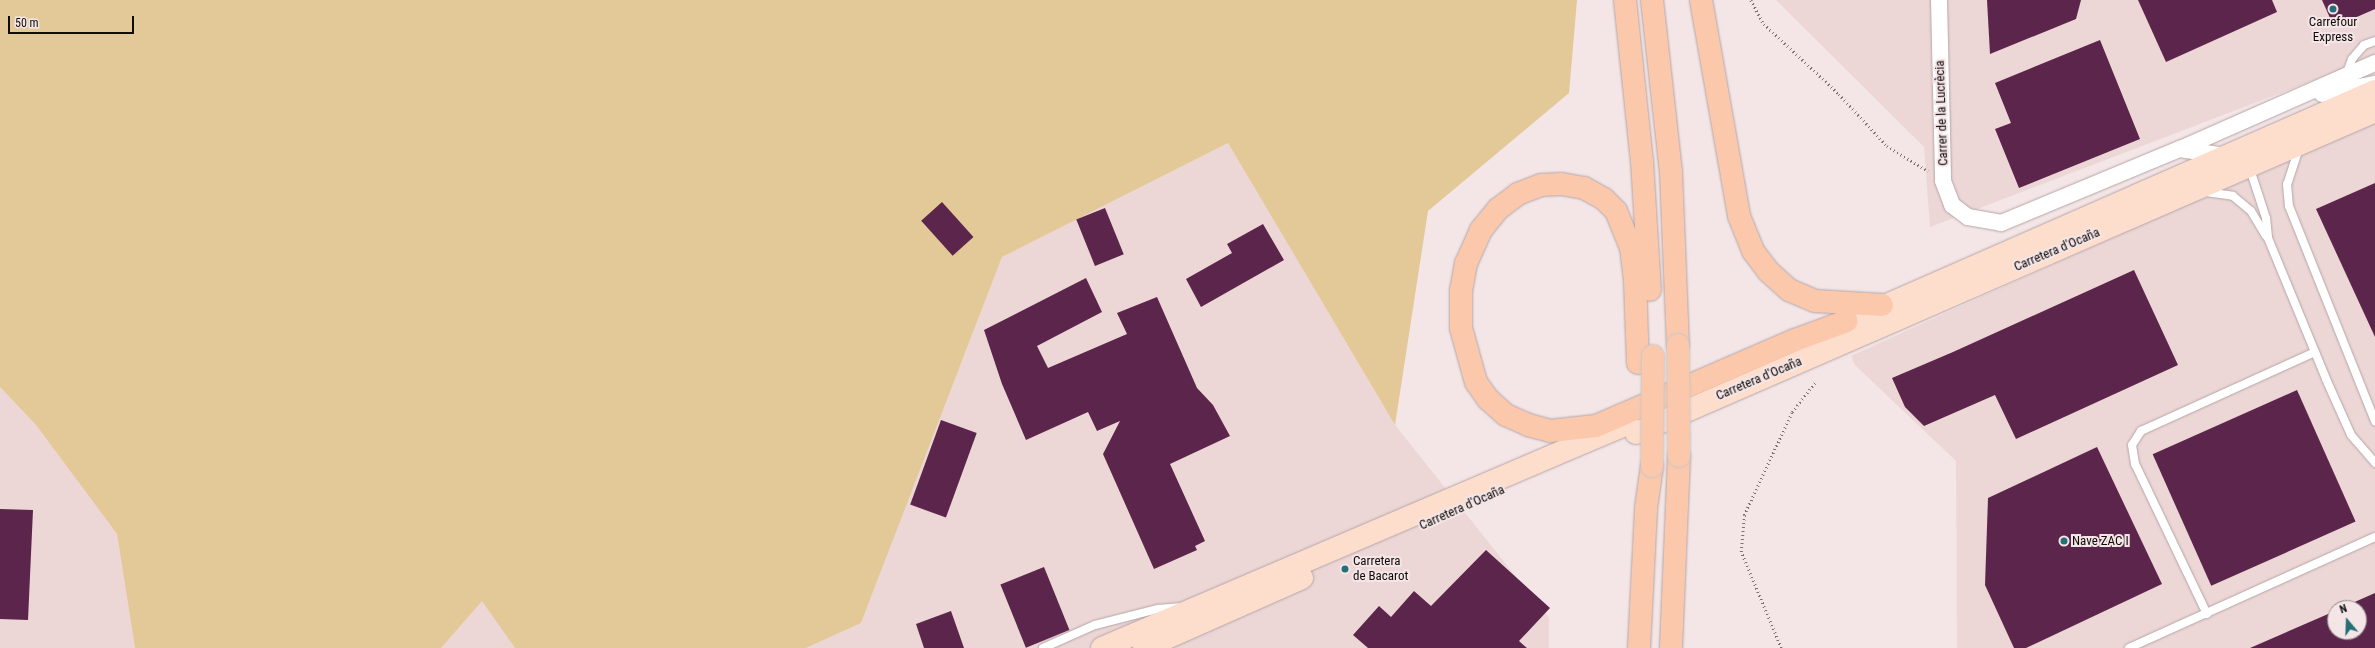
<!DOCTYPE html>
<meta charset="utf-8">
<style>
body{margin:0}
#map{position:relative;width:2375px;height:648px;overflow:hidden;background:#f4e5e6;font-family:"Roboto Condensed",sans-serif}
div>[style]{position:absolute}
.built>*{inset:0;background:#edd6d6}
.green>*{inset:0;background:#e2c997}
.building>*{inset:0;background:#5c254b;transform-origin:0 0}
.path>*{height:2.5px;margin-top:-1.25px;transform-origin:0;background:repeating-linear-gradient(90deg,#7b7272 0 1px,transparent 0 4px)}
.roads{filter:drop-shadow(0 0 1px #b4a6a7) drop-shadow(0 0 1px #b4a6a7)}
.service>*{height:8px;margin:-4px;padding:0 4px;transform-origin:4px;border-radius:4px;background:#fff}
.minor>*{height:16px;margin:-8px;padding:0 8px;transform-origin:8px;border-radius:8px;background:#fff}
.primary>*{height:22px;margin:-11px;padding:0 11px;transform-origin:11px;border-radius:11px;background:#fddecd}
.motorway>*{height:22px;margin:-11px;padding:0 11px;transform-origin:11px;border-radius:11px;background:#fcc8ac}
.bridges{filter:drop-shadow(0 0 1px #c6c5c5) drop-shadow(0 0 1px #c6c5c5)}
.motorway-bridge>*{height:22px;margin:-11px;padding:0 11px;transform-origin:11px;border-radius:11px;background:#fcc8ac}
.dots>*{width:11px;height:11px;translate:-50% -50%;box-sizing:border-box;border:2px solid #f4e5e6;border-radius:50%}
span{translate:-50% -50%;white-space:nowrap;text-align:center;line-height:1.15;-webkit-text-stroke:4px #f4e5e6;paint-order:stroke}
.poi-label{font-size:13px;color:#110c0c}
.left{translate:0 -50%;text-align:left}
.street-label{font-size:13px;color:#110c0c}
.north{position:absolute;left:2327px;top:600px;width:40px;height:40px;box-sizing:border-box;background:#f4e5e6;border:1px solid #998e8f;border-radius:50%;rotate:341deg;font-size:11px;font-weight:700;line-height:16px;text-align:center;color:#110c0c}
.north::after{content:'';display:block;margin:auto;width:14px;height:18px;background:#246e76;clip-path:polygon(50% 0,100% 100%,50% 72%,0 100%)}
.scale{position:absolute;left:8px;top:16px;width:126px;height:18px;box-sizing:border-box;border:2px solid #110c0c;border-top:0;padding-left:5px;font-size:12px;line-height:14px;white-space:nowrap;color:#110c0c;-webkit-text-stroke:3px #f4e5e6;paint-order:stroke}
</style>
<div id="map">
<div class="built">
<div style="clip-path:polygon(1776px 0,2375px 0,2375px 57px,1930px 227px,1924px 147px)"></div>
<div style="clip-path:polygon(evenodd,2375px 122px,2375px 648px,1957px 648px,1956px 461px,1855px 365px,1851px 356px,2182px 206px,2375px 122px,2335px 608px,2359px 608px,2359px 632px,2335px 632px,2335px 608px)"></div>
<div style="clip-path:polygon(1228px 143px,1395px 425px,1549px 618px,1549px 648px,806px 648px,861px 623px,1002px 257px)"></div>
<div style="clip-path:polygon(0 387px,36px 425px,117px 534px,135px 648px,0 648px)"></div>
<div style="clip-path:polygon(482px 600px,515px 648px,441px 648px)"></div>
</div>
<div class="green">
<div style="clip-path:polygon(0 0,1577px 0,1569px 93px,1428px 211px,1395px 425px,1228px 143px,1002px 257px,861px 623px,806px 648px,515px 648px,482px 601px,441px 648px,135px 648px,117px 534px,36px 425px,0 387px)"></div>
</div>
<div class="building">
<div style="clip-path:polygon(1987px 0,2081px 0,2076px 19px,1990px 54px)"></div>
<div style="clip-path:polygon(2138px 0,2272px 0,2277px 12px,2166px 62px)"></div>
<div style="clip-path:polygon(2322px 0,2375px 0,2375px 9px,2334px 27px)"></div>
<div style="clip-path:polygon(2100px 40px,2140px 139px,2019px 188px,1995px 129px,2011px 123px,1995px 83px)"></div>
<div style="clip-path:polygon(2375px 183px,2375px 337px,2316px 209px)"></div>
<div style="left:942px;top:202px;width:47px;height:28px;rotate:48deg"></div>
<div style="left:1105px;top:208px;width:50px;height:31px;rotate:68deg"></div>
<div style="clip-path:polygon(1263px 224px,1284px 260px,1201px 307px,1186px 279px,1232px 253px,1227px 244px)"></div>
<div style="clip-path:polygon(2134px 270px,2178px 365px,2016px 439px,1995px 395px,1924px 426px,1905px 407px,1892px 378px,1953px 352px)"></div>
<div style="clip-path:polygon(1086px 278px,1102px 312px,1037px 346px,1048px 368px,1127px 334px,1117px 313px,1157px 297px,1197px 388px,1213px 405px,1230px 436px,1170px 464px,1205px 541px,1195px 546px,1197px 550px,1154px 569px,1103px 454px,1120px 421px,1097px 431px,1088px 412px,1026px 440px,1002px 384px,984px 330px)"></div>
<div style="left:2297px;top:390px;width:144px;height:158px;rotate:66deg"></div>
<div style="left:941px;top:420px;width:38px;height:90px;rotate:20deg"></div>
<div style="clip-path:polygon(2097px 447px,2162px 584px,2026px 648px,2014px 648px,1985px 585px,1988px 498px)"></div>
<div style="clip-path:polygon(0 509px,33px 510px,28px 620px,0 619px)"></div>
<div style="clip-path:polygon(1486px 550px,1550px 608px,1519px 641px,1527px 648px,1368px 648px,1353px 635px,1379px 606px,1391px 617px,1414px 591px,1431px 606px)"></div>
<div style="left:1044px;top:567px;width:68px;height:47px;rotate:68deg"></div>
<div style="clip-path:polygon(2375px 593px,2375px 648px,2250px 648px,2335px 611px,2335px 632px,2359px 632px,2359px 608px,2341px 608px)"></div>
<div style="clip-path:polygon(951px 611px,964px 648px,924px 648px,916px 624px)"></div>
</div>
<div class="path">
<div style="left:1751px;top:0;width:27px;rotate:62deg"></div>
<div style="left:1764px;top:24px;width:103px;rotate:43deg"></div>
<div style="left:1839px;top:94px;width:71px;rotate:47.3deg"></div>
<div style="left:1887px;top:146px;width:48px;rotate:31.4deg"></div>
<div style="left:1781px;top:648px;width:104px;rotate:-112.6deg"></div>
<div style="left:1741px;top:552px;width:37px;rotate:-85deg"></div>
<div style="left:1744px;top:515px;width:114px;rotate:-65deg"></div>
<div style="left:1792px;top:412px;width:39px;rotate:-52deg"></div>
</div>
<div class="roads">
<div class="service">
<div style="left:2346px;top:75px;width:17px;rotate:-69deg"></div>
<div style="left:2352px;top:59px;width:18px;rotate:-49deg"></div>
<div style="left:2364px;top:45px;width:12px;rotate:-20deg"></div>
<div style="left:2299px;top:148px;width:38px;rotate:108deg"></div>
<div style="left:2287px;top:184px;width:22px;rotate:85deg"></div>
<div style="left:2289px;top:206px;width:232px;rotate:68.2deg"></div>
<div style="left:2249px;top:166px;width:55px;rotate:71.9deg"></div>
<div style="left:2266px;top:218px;width:20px;rotate:84deg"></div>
<div style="left:2268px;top:238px;width:152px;rotate:67.6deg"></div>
<div style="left:2326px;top:379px;width:61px;rotate:65.9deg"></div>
<div style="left:2351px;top:435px;width:37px;rotate:49deg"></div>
<div style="left:2206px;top:192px;width:27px;rotate:8deg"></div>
<div style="left:2233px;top:196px;width:23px;rotate:40deg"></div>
<div style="left:2251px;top:211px;width:29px;rotate:59deg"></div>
<div style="left:2207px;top:614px;width:166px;rotate:-115.6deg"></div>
<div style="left:2135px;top:464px;width:19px;rotate:-99deg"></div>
<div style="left:2132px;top:445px;width:17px;rotate:-57deg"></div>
<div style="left:2141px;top:431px;width:191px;rotate:-24.4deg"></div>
<div style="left:1043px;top:648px;width:57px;rotate:-23.9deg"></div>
<div style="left:1095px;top:625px;width:65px;rotate:-14.3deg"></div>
<div style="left:1158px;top:609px;width:21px;rotate:-5deg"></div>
<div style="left:2129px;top:648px;width:270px;rotate:-24.3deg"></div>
</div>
<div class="minor">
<div style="left:1939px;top:0;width:181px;rotate:88.7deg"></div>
<div style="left:1943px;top:181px;width:26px;rotate:69deg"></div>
<div style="left:1952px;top:205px;width:20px;rotate:37deg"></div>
<div style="left:1968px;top:217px;width:34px;rotate:10deg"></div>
<div style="left:2001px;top:223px;width:194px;rotate:-22.5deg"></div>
<div style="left:2180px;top:149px;width:213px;rotate:-23.8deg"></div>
<div style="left:2322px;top:94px;width:54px;rotate:-10.7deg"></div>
<div style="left:2180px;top:149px;width:47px;rotate:8.7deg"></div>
</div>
<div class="primary">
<div style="left:1830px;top:330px;width:595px;rotate:-23.68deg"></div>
<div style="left:1636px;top:433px;width:806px;rotate:-23.54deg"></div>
<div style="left:1102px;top:648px;width:571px;rotate:-23.11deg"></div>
<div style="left:1144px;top:648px;width:173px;rotate:-23.9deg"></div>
</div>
<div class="motorway">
<div style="left:1625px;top:0;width:162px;rotate:84deg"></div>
<div style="left:1642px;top:161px;width:129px;rotate:86.5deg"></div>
<div style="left:1652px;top:0;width:173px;rotate:83.7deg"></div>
<div style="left:1671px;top:172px;width:173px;rotate:87.7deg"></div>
<div style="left:1701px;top:0;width:219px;rotate:80deg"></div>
<div style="left:1739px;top:216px;width:38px;rotate:68deg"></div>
<div style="left:1753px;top:251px;width:25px;rotate:53deg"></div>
<div style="left:1768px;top:271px;width:28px;rotate:42deg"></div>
<div style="left:1789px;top:290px;width:28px;rotate:23deg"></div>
<div style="left:1815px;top:301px;width:67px;rotate:3.4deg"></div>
<div style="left:1638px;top:363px;width:83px;rotate:-92.1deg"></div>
<div style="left:1635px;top:280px;width:32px;rotate:-97deg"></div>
<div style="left:1631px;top:248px;width:40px;rotate:-112deg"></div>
<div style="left:1616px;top:211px;width:17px;rotate:-135deg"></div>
<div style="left:1604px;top:199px;width:23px;rotate:-151deg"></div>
<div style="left:1584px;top:188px;width:23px;rotate:-170deg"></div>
<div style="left:1561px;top:184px;width:20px;rotate:177deg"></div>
<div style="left:1541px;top:185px;width:25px;rotate:159deg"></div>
<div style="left:1518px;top:194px;width:25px;rotate:143deg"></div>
<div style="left:1498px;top:209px;width:27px;rotate:129deg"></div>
<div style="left:1481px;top:230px;width:36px;rotate:114deg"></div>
<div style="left:1466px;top:263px;width:27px;rotate:100deg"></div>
<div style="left:1461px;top:290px;width:38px;rotate:90deg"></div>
<div style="left:1461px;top:328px;width:56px;rotate:74.5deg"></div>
<div style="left:1476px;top:382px;width:21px;rotate:55deg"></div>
<div style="left:1488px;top:399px;width:24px;rotate:42deg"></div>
<div style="left:1506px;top:415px;width:24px;rotate:24deg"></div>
<div style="left:1528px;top:425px;width:23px;rotate:15deg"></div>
<div style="left:1550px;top:431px;width:46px;rotate:-6.2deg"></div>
<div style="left:1596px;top:426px;width:217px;rotate:-23.4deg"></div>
<div style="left:1795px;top:340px;width:55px;rotate:-20.1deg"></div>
<div style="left:1639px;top:648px;width:140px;rotate:-87.1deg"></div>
<div style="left:1646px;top:508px;width:42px;rotate:-81.9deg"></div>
<div style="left:1671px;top:648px;width:192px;rotate:-87.6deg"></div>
</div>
</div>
<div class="bridges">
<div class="motorway-bridge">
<div style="left:1678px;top:345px;width:111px;rotate:89.5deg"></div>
<div style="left:1652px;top:466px;width:110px;rotate:-89.5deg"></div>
</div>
</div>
<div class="dots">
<div style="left:2333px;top:9px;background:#246e76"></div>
<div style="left:2064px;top:541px;background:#246e76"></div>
<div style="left:1345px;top:569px;background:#246e76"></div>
</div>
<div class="poi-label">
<span style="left:2333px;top:30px">Carrefour<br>Express</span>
<span class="left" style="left:2072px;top:541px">Nave ZAC I</span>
<span class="left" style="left:1353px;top:569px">Carretera<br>de Bacarot</span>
</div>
<div class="street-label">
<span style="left:1942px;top:113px;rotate:-92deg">Carrer de la Lucrècia</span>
<span style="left:2057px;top:250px;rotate:-23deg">Carretera d'Ocaña</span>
<span style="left:1759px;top:379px;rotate:-23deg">Carretera d'Ocaña</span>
<span style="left:1462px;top:508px;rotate:-24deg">Carretera d'Ocaña</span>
</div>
<div class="north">N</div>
<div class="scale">50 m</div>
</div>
